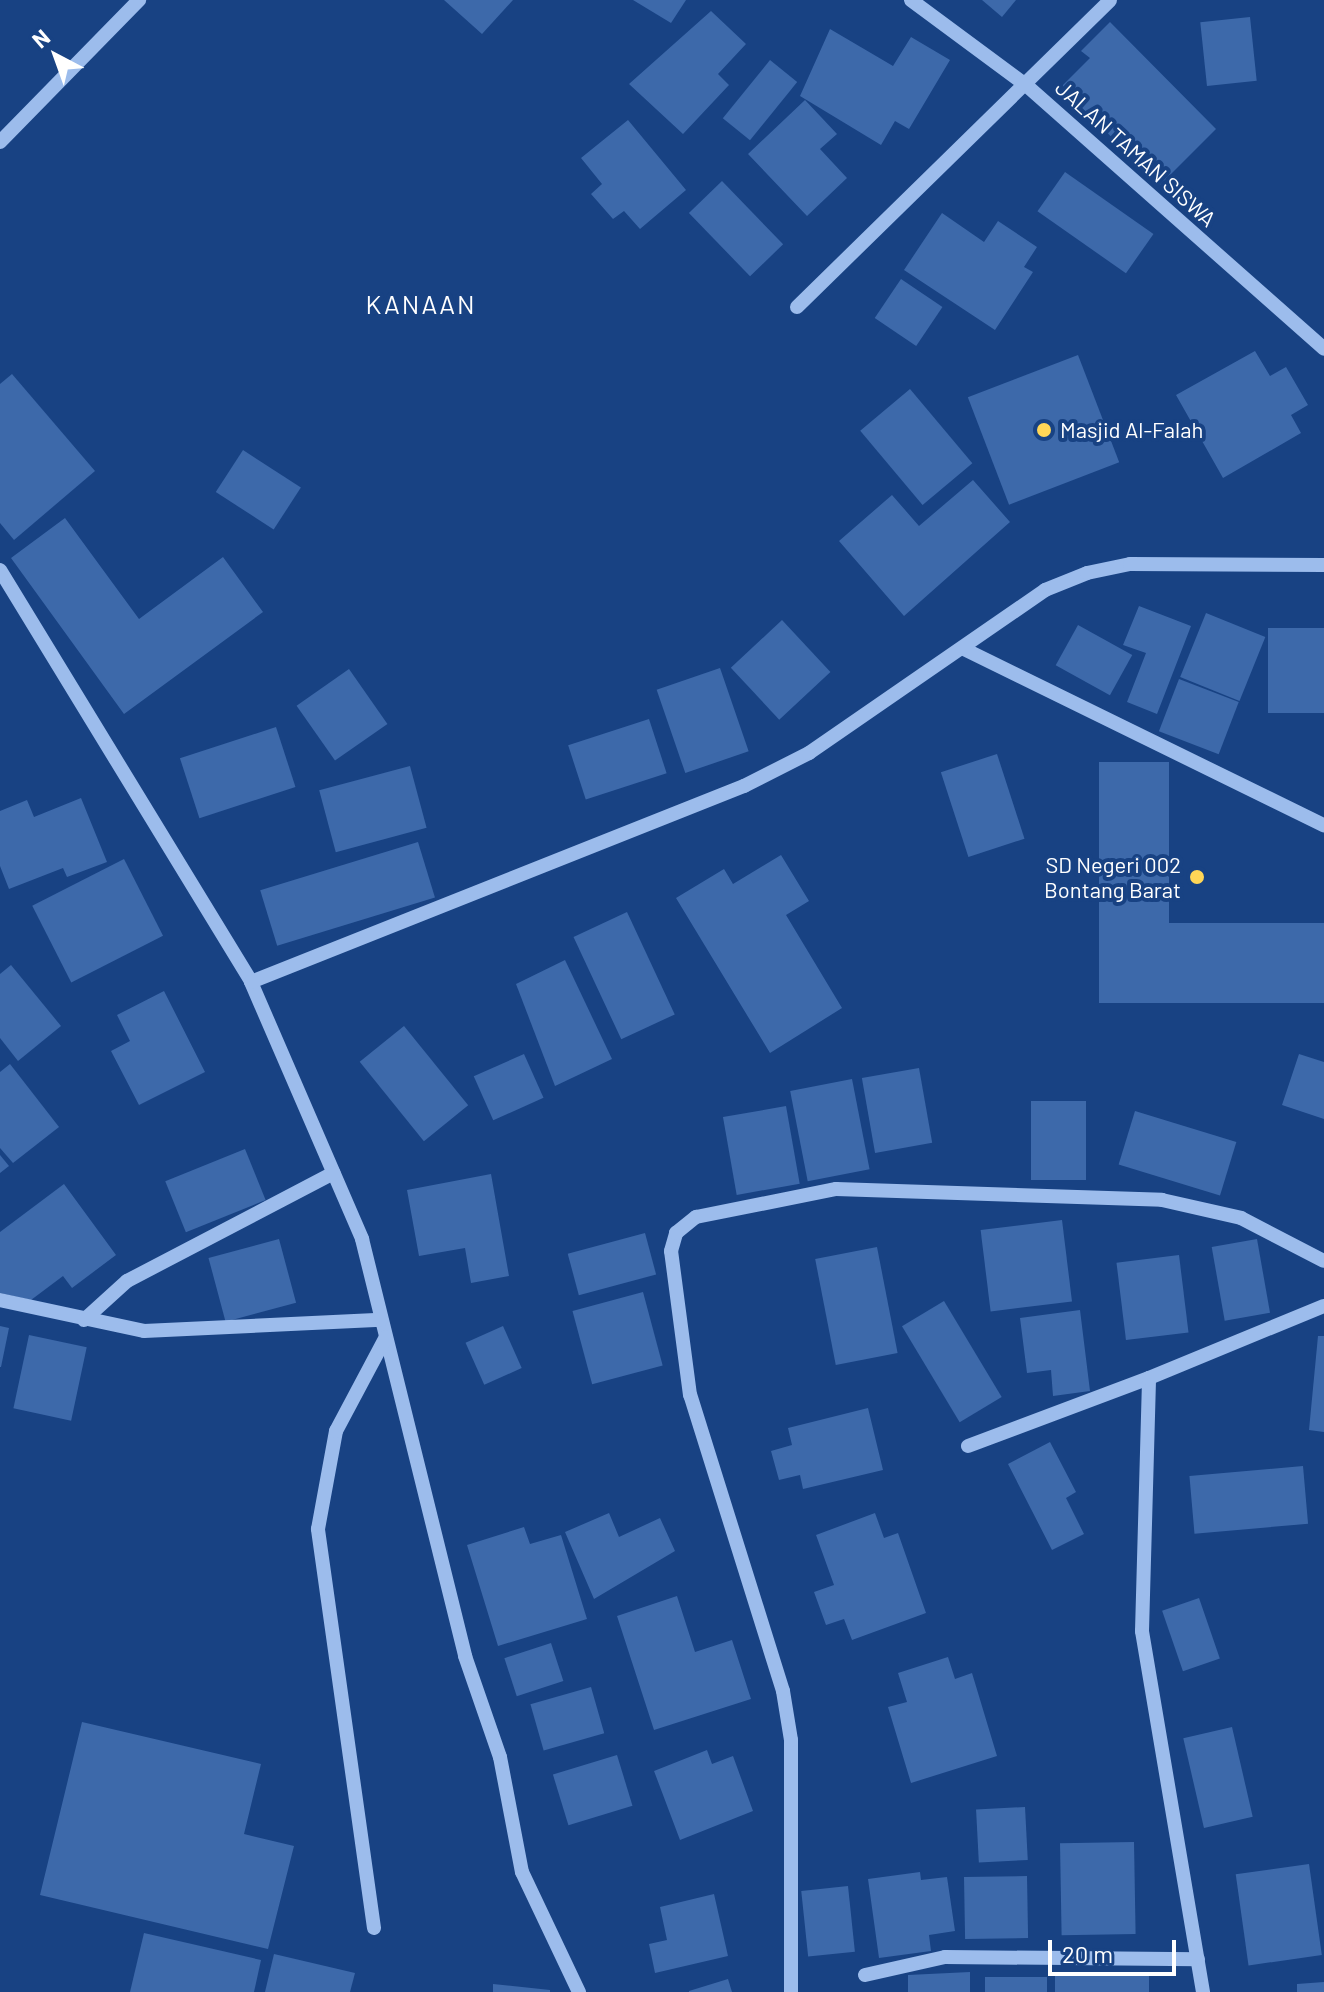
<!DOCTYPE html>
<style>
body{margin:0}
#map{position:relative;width:1324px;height:1992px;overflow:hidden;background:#184283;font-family:Barlow,sans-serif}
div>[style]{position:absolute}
.building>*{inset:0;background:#3d69aa;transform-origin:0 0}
.minor>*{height:14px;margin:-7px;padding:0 7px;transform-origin:7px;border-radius:7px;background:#9cbcec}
.dots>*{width:22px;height:22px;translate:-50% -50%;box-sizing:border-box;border:4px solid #184283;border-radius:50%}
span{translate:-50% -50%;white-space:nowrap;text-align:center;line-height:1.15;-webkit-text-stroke:8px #184283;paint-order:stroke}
.street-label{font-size:22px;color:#fff}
.poi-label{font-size:22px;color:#fff}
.left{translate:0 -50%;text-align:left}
.right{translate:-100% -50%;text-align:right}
.quarter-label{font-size:26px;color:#fff;letter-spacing:2px}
.north{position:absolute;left:16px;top:16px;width:80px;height:80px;-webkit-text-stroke:6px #184283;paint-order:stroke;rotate:319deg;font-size:22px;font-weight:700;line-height:32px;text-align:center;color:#fff}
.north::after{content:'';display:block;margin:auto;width:28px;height:36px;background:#fff;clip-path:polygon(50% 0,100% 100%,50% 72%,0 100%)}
.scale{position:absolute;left:1048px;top:1940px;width:128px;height:36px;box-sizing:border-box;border:4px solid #fff;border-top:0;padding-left:10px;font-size:24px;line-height:28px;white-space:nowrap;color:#fff;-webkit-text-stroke:6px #184283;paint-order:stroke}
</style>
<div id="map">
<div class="building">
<div style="clip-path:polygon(444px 0,513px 0,482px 34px)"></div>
<div style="clip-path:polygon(633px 0,686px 0,671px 23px)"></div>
<div style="clip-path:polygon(982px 0,1016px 0,1002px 17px)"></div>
<div style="clip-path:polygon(711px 11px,746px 44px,718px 74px,729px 85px,683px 134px,629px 84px)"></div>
<div style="left:1250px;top:17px;width:64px;height:50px;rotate:84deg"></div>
<div style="clip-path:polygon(1110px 22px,1216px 129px,1160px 185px,1061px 87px,1090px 58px,1081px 51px)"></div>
<div style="clip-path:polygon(830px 29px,893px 66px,911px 37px,950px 60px,909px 129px,895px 121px,881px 145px,800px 96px)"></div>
<div style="left:770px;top:60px;width:35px;height:75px;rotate:39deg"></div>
<div style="clip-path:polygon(805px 100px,837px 134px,820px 149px,847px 178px,807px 216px,748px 154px)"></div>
<div style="clip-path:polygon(628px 120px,686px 190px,640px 229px,624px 211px,613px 219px,591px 194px,602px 184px,581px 158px)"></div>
<div style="left:1065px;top:172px;width:108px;height:48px;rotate:35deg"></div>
<div style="left:722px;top:181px;width:88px;height:46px;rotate:46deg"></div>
<div style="clip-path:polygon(942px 213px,984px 242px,998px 221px,1037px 247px,1024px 267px,1033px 272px,995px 330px,904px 270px)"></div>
<div style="left:901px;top:279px;width:50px;height:47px;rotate:34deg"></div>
<div style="clip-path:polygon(1255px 351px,1270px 376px,1286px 367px,1308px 405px,1291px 415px,1301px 433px,1223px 478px,1176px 395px)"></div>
<div style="left:1078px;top:355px;width:115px;height:118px;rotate:69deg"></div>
<div style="clip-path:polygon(12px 374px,95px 471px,14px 540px,0 523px,0 384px)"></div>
<div style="left:910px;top:389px;width:97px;height:65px;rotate:50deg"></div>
<div style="left:243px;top:450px;width:69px;height:50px;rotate:33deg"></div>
<div style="clip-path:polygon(973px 480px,1010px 522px,904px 616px,839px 541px,892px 495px,919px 526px)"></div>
<div style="clip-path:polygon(65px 518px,139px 619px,223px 557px,263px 612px,124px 714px,11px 558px)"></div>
<div style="clip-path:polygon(1139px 606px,1191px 626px,1157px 714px,1127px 702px,1146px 653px,1123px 645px)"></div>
<div style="left:1206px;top:613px;width:64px;height:69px;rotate:22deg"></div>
<div style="left:782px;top:620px;width:71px;height:70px;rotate:47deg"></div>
<div style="left:1078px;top:625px;width:62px;height:46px;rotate:29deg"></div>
<div style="left:1324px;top:628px;width:85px;height:56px;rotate:90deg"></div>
<div style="left:720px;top:668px;width:88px;height:67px;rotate:71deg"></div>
<div style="left:349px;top:669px;width:67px;height:64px;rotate:55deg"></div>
<div style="left:1179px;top:679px;width:64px;height:56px;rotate:21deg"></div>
<div style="left:649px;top:719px;width:57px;height:85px;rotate:72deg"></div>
<div style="left:276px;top:727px;width:63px;height:101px;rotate:72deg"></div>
<div style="left:997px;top:754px;width:89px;height:59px;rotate:72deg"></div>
<div style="left:1169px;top:762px;width:161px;height:70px;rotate:90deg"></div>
<div style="left:410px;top:766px;width:64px;height:94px;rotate:75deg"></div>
<div style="clip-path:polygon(81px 798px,107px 862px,67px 877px,63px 868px,9px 889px,0 866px,0 811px,27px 800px,34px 817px)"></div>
<div style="left:418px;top:842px;width:58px;height:165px;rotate:73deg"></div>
<div style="clip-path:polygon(781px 855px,809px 901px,786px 915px,842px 1008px,770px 1053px,676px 898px,724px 869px,733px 884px)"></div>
<div style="left:124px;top:859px;width:86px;height:103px;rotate:63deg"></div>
<div style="left:627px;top:912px;width:113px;height:59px;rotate:65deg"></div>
<div style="left:1324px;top:923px;width:80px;height:225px;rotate:90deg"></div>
<div style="clip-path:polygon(565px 960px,612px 1059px,555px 1086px,516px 984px)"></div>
<div style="clip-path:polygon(11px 965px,61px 1026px,18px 1061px,0 1038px,0 974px)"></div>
<div style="clip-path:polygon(164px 991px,205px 1072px,139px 1105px,111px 1051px,130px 1041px,117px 1015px)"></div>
<div style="left:404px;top:1026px;width:102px;height:57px;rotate:51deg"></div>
<div style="left:524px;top:1054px;width:48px;height:55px;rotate:66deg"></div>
<div style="clip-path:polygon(1299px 1054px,1324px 1062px,1324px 1119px,1282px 1105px)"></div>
<div style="clip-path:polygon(10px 1064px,59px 1127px,13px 1163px,0 1148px,0 1072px)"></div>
<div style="left:919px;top:1068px;width:76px;height:58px;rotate:80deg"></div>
<div style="left:852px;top:1079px;width:92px;height:63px;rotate:79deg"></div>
<div style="left:1031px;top:1101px;width:55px;height:79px"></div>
<div style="left:786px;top:1106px;width:79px;height:64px;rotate:80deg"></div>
<div style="left:1135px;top:1111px;width:106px;height:56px;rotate:17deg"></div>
<div style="left:245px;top:1149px;width:55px;height:86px;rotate:68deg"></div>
<div style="clip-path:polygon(0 1155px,9px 1166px,0 1173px)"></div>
<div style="clip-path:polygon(491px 1174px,509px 1276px,471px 1283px,465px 1248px,419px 1256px,407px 1190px)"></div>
<div style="clip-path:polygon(64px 1184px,116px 1255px,72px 1288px,63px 1276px,31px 1300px,0 1293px,0 1232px)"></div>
<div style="left:1062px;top:1220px;width:82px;height:82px;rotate:83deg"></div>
<div style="left:645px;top:1233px;width:43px;height:80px;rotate:75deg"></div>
<div style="left:279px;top:1239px;width:66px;height:73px;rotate:75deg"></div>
<div style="left:1257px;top:1239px;width:75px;height:46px;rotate:80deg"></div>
<div style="left:877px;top:1247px;width:108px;height:63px;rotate:79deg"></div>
<div style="left:1179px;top:1255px;width:78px;height:63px;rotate:83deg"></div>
<div style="left:643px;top:1292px;width:76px;height:73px;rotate:75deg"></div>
<div style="left:944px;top:1301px;width:112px;height:49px;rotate:59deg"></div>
<div style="clip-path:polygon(1080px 1310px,1090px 1391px,1053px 1396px,1051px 1370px,1027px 1373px,1020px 1318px)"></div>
<div style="clip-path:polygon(0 1326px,9px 1328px,1px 1367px,0 1367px)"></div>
<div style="left:503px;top:1326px;width:46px;height:41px;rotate:66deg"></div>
<div style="left:29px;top:1335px;width:59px;height:75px;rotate:12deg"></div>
<div style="clip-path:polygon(1318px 1336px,1324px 1336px,1324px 1432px,1309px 1430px)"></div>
<div style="clip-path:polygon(868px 1408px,883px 1470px,803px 1489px,800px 1475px,779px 1480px,771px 1451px,792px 1445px,788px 1428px)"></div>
<div style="clip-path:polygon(1050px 1442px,1076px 1492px,1066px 1498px,1084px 1534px,1052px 1550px,1008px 1464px)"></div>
<div style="left:1303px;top:1466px;width:58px;height:114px;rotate:85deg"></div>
<div style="clip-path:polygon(609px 1513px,619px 1537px,660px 1518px,675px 1551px,594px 1599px,565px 1532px)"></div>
<div style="clip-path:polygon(875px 1513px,884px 1538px,898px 1533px,926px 1613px,852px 1640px,844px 1619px,826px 1625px,814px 1592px,834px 1585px,816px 1535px)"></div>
<div style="clip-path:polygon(524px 1527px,530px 1544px,561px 1535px,587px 1619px,498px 1646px,467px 1545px)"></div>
<div style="clip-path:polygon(677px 1596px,695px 1652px,732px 1640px,751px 1699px,654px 1730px,617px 1616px)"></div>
<div style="left:1199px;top:1598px;width:64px;height:39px;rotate:71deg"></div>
<div style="left:551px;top:1643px;width:40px;height:49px;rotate:72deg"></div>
<div style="clip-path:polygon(948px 1657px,955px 1679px,972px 1673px,997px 1756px,911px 1783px,888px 1707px,907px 1702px,898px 1673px)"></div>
<div style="left:591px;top:1687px;width:48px;height:63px;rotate:74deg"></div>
<div style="clip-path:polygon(82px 1722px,261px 1764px,244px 1834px,294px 1846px,268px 1949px,40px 1895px)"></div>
<div style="left:1232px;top:1727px;width:92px;height:50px;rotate:77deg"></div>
<div style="clip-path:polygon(707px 1750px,712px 1764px,733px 1756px,753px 1811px,680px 1840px,654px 1771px)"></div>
<div style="left:617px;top:1755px;width:53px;height:67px;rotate:73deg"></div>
<div style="left:1025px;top:1807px;width:53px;height:49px;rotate:87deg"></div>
<div style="left:1134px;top:1842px;width:92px;height:74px;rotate:89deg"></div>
<div style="left:1309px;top:1864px;width:92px;height:74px;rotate:82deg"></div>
<div style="clip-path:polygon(920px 1872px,921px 1880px,947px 1877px,955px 1931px,929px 1935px,931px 1951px,879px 1958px,868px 1879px)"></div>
<div style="left:1027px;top:1876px;width:62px;height:63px;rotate:89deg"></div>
<div style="left:848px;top:1886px;width:66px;height:47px;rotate:84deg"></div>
<div style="clip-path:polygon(714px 1894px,728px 1956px,655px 1973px,649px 1944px,667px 1940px,660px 1907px)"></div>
<div style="clip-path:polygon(144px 1933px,261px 1960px,254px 1992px,130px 1992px)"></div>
<div style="clip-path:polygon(274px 1954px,355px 1973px,350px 1992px,265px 1992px)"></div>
<div style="clip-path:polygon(970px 1972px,970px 1992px,908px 1992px,908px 1975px)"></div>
<div style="left:1149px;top:1975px;width:17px;height:94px;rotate:90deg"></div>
<div style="left:1047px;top:1977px;width:15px;height:62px;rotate:90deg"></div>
<div style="clip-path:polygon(728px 1979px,732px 1992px,689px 1992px,689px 1991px)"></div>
<div style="clip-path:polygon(1324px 1982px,1324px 1992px,1297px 1992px,1297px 1984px)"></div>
<div style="clip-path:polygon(493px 1984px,550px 1990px,550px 1992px,493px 1992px)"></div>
</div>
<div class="minor">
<div style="left:911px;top:0;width:143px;rotate:36.5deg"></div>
<div style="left:1026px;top:85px;width:398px;rotate:41.5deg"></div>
<div style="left:0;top:142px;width:199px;rotate:-45.6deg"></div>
<div style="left:797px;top:307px;width:438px;rotate:-44.4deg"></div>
<div style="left:0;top:570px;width:482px;rotate:58.6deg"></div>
<div style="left:251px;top:982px;width:280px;rotate:66.6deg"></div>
<div style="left:362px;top:1239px;width:430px;rotate:76.1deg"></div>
<div style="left:465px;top:1656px;width:107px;rotate:70.9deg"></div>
<div style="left:500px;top:1757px;width:117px;rotate:79.2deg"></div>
<div style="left:522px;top:1872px;width:133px;rotate:64.6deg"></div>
<div style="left:964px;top:649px;width:401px;rotate:26.1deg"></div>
<div style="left:251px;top:982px;width:531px;rotate:-21.68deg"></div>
<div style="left:744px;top:786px;width:73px;rotate:-26.9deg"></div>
<div style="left:809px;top:753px;width:287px;rotate:-34.6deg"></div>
<div style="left:1045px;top:590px;width:45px;rotate:-22deg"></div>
<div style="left:1087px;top:573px;width:44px;rotate:-11.8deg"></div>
<div style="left:1130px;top:564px;width:194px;rotate:0.3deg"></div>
<div style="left:0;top:1300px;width:147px;rotate:12.1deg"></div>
<div style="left:144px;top:1331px;width:237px;rotate:-2.7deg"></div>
<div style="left:84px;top:1320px;width:58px;rotate:-42.2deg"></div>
<div style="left:127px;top:1281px;width:233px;rotate:-27.6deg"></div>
<div style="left:968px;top:1446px;width:193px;rotate:-20.6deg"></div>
<div style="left:374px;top:1928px;width:403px;rotate:-98deg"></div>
<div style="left:318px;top:1529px;width:100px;rotate:-79.6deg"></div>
<div style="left:336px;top:1431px;width:106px;rotate:-62deg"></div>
<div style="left:865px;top:1975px;width:82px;rotate:-12.7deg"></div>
<div style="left:945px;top:1957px;width:253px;rotate:0.5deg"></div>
<div style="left:791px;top:1992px;width:252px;rotate:-90deg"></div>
<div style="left:791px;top:1740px;width:50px;rotate:-99.3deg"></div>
<div style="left:783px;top:1691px;width:310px;rotate:-107.4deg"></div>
<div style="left:690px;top:1395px;width:145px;rotate:-97.5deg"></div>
<div style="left:671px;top:1251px;width:19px;rotate:-74deg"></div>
<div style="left:676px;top:1233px;width:26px;rotate:-39deg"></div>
<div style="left:696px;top:1217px;width:143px;rotate:-11.3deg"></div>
<div style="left:836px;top:1189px;width:326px;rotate:1.9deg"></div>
<div style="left:1162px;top:1200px;width:81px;rotate:12.8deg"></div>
<div style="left:1241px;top:1218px;width:93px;rotate:27.4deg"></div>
<div style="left:1203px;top:1992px;width:366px;rotate:-99.6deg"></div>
<div style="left:1142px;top:1631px;width:253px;rotate:-88.4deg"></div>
<div style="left:1149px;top:1378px;width:189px;rotate:-22.4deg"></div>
</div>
<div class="dots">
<div style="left:1044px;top:430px;background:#ffd657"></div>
<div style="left:1197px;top:877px;background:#ffd657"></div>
</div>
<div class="street-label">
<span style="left:1136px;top:153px;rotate:42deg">JALAN TAMAN SISWA</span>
</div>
<div class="poi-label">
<span class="left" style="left:1060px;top:430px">Masjid Al-Falah</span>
<span class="right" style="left:1181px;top:877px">SD Negeri 002<br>Bontang Barat</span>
</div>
<div class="quarter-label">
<span style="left:421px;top:304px">KANAAN</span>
</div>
<div class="north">N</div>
<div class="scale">20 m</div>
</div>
